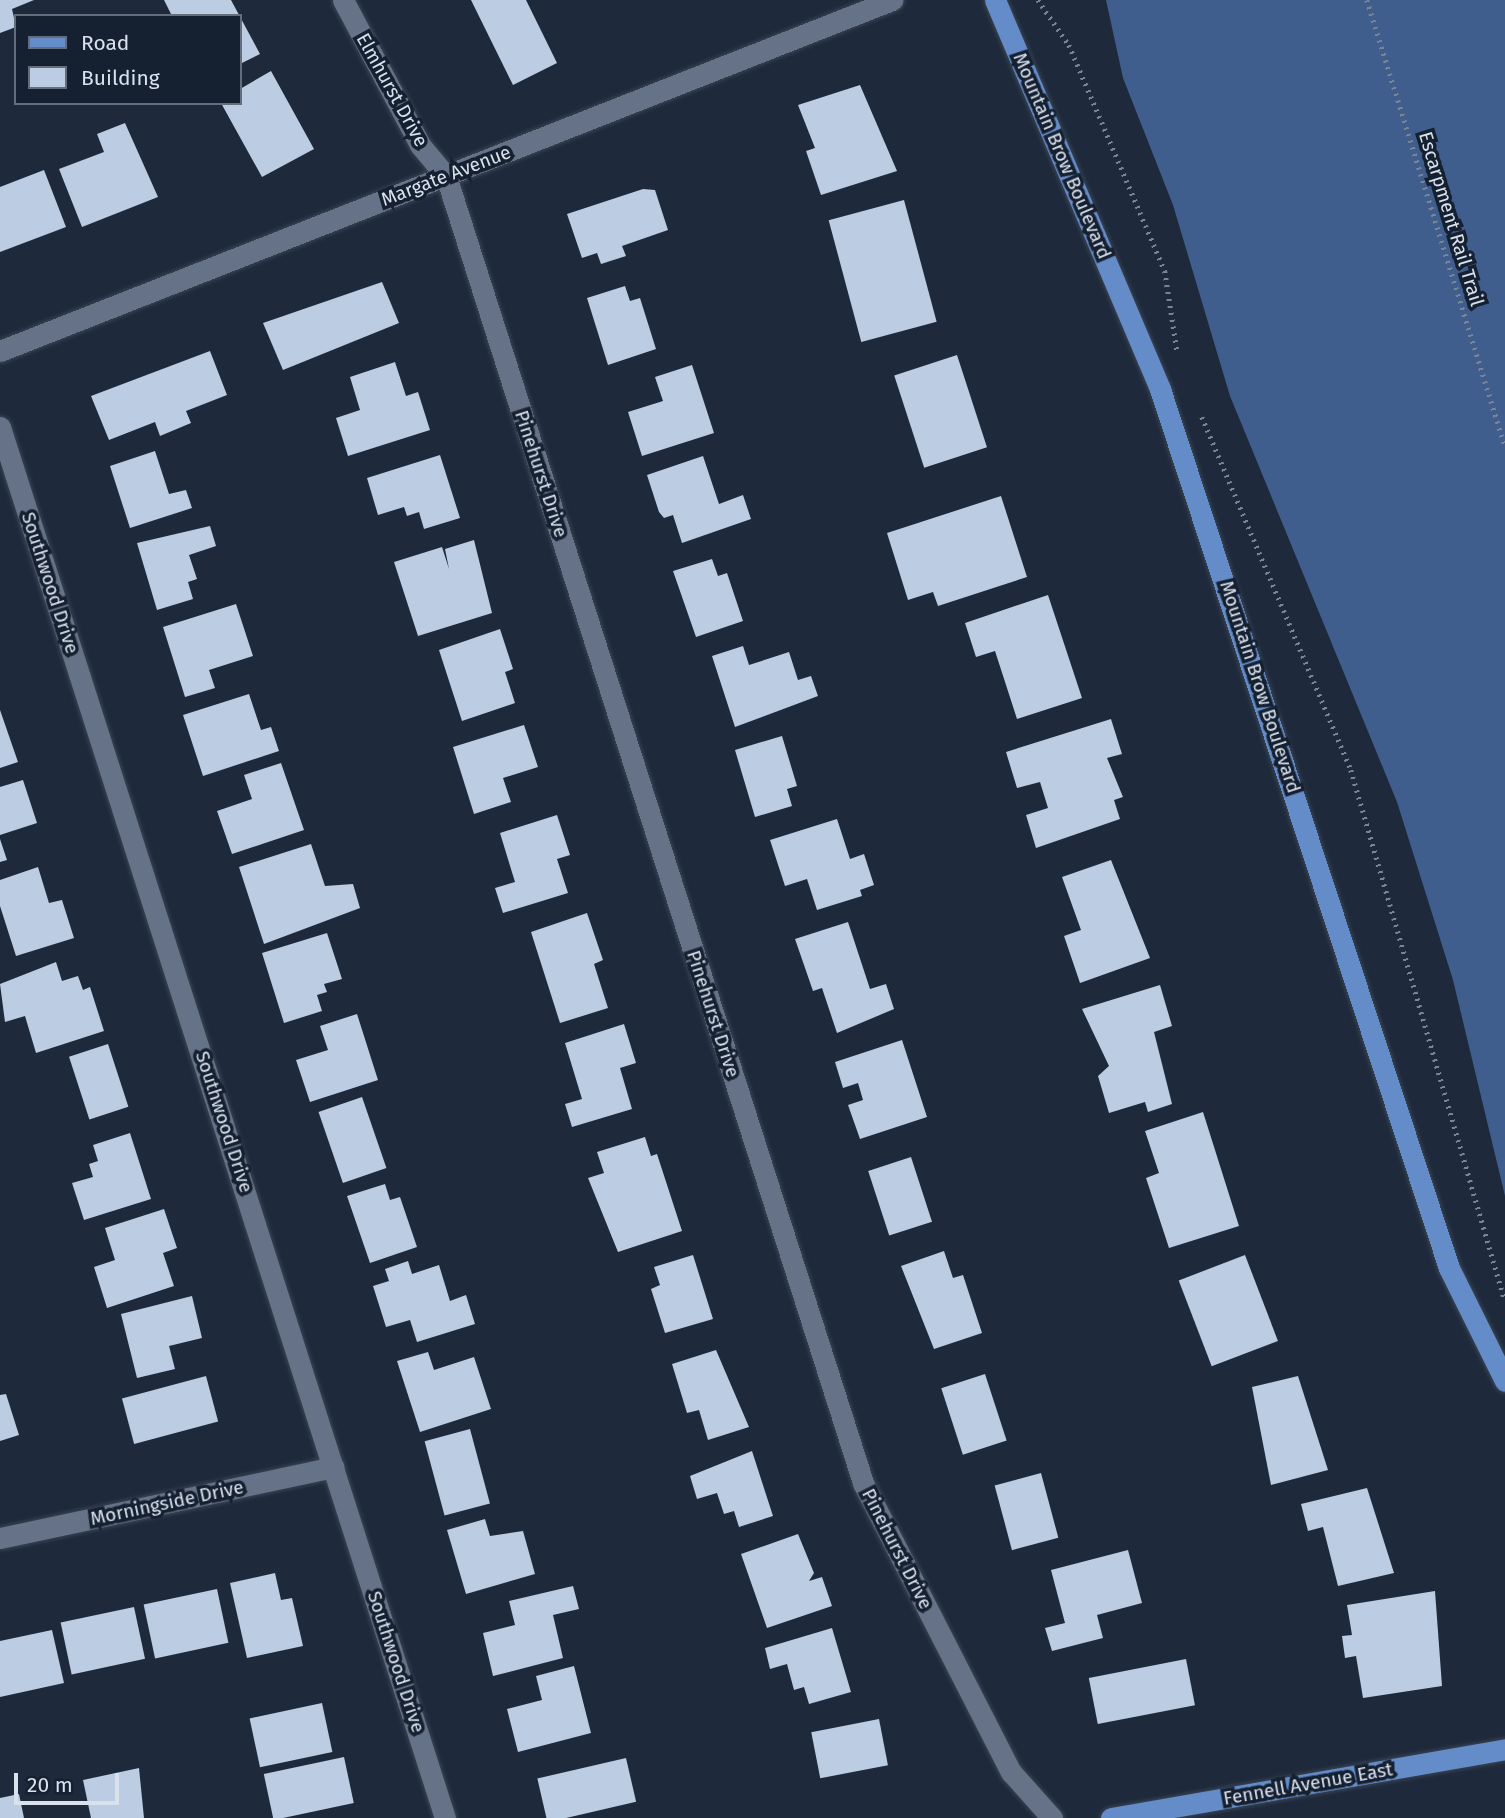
<!DOCTYPE html>
<style>
body{margin:0}
#map{position:relative;width:1505px;height:1818px;overflow:hidden;background:#1e2a3c;font-family:"Fira Sans",sans-serif}
div>[style]{position:absolute}
.forest>*{inset:0;background:#3f5e8e}
.building>*{inset:0;background:#bccce3;transform-origin:0 0}
.path>*{height:4.5px;margin-top:-2.25px;transform-origin:0;background:repeating-linear-gradient(90deg,#7a8493 0 2px,transparent 0 7px)}
.roads{filter:drop-shadow(0 0 2px #3a4453) drop-shadow(0 0 2px #3a4453)}
.minor>*{height:21px;margin:-10.5px;padding:0 10.5px;transform-origin:10.5px;border-radius:10.5px;background:#657287}
.major>*{height:21px;margin:-10.5px;padding:0 10.5px;transform-origin:10.5px;border-radius:10.5px;background:#648cc9}
span{translate:-50% -50%;white-space:nowrap;text-align:center;line-height:1.15;-webkit-text-stroke:7px #152031;paint-order:stroke}
.street-label{font-size:19px;color:#d9e1ed}
.legend{position:absolute;left:14px;top:14px;width:228px;height:91px;box-sizing:border-box;background:#152031;border:2px solid #636d7c;margin:0;padding:9px 12px;list-style:none;font-size:21px;color:#d9e1ed}
.legend li{display:flex;align-items:center;gap:14px;height:35px}
.legend b{width:35px;border:2px solid #636d7c}
.scale{position:absolute;left:14px;top:1773px;width:105px;height:32px;box-sizing:border-box;border:4px solid #d9e1ed;border-top:0;padding-left:9px;font-size:21px;line-height:24px;white-space:nowrap;color:#d9e1ed;-webkit-text-stroke:5px #152031;paint-order:stroke}
</style>
<div id="map">
<div class="forest">
<div style="clip-path:polygon(1106px 0,1505px 0,1505px 1196px,1453px 980px,1397px 802px,1230px 396px,1173px 205px,1123px 78px)"></div>
</div>
<div class="building">
<div style="clip-path:polygon(0 0,34px 0,12px 9px,16px 27px,0 33px)"></div>
<div style="clip-path:polygon(164px 0,231px 0,260px 54px,240px 64px,240px 16px,172px 16px)"></div>
<div style="clip-path:polygon(471px 0,526px 0,557px 63px,513px 85px)"></div>
<div style="clip-path:polygon(271px 71px,314px 149px,262px 177px,221px 103px,240px 103px,240px 89px)"></div>
<div style="clip-path:polygon(860px 85px,897px 171px,821px 195px,806px 151px,815px 148px,798px 105px)"></div>
<div style="clip-path:polygon(125px 123px,158px 197px,82px 227px,59px 169px,104px 152px,97px 134px)"></div>
<div style="clip-path:polygon(44px 170px,66px 227px,0 252px,0 187px)"></div>
<div style="clip-path:polygon(643px 189px,655px 190px,668px 230px,622px 246px,626px 256px,601px 264px,597px 253px,582px 258px,567px 214px)"></div>
<div style="left:904px;top:200px;width:126px;height:78px;rotate:75deg"></div>
<div style="clip-path:polygon(382px 282px,399px 323px,283px 370px,263px 323px)"></div>
<div style="clip-path:polygon(625px 286px,630px 301px,640px 298px,656px 349px,608px 365px,587px 298px)"></div>
<div style="clip-path:polygon(210px 351px,227px 395px,186px 411px,191px 423px,160px 436px,155px 422px,109px 440px,91px 396px)"></div>
<div style="left:957px;top:355px;width:97px;height:66px;rotate:72deg"></div>
<div style="clip-path:polygon(395px 362px,406px 396px,418px 392px,430px 430px,348px 456px,336px 418px,360px 410px,350px 377px)"></div>
<div style="clip-path:polygon(692px 365px,714px 433px,642px 456px,628px 412px,663px 401px,655px 377px)"></div>
<div style="clip-path:polygon(155px 451px,169px 494px,186px 490px,192px 508px,130px 528px,110px 466px)"></div>
<div style="clip-path:polygon(440px 455px,460px 518px,424px 529px,419px 512px,407px 516px,404px 507px,378px 515px,367px 478px)"></div>
<div style="clip-path:polygon(703px 456px,719px 504px,743px 495px,751px 519px,682px 543px,673px 515px,664px 518px,659px 512px,647px 475px)"></div>
<div style="clip-path:polygon(1001px 496px,1027px 577px,938px 606px,933px 592px,908px 600px,887px 533px)"></div>
<div style="clip-path:polygon(210px 526px,216px 546px,189px 555px,197px 579px,188px 582px,193px 599px,157px 610px,137px 543px)"></div>
<div style="clip-path:polygon(474px 540px,492px 613px,418px 636px,394px 562px,442px 547px,449px 569px,445px 549px)"></div>
<div style="clip-path:polygon(712px 559px,718px 576px,727px 573px,743px 621px,696px 637px,673px 571px)"></div>
<div style="clip-path:polygon(1048px 595px,1082px 698px,1017px 719px,995px 651px,976px 657px,965px 623px)"></div>
<div style="clip-path:polygon(236px 604px,253px 656px,209px 670px,215px 688px,185px 697px,163px 627px)"></div>
<div style="clip-path:polygon(500px 629px,513px 669px,505px 672px,515px 703px,462px 721px,439px 650px)"></div>
<div style="clip-path:polygon(743px 646px,749px 665px,789px 652px,798px 680px,811px 676px,818px 696px,735px 727px,712px 656px)"></div>
<div style="clip-path:polygon(249px 694px,261px 730px,271px 727px,279px 751px,203px 776px,183px 715px)"></div>
<div style="clip-path:polygon(0 710px,18px 762px,0 768px)"></div>
<div style="clip-path:polygon(1111px 719px,1122px 754px,1107px 758px,1123px 797px,1114px 800px,1120px 819px,1036px 848px,1026px 815px,1048px 808px,1040px 782px,1017px 788px,1006px 752px)"></div>
<div style="clip-path:polygon(524px 725px,538px 767px,503px 778px,511px 802px,474px 814px,453px 747px)"></div>
<div style="clip-path:polygon(782px 736px,797px 786px,787px 789px,792px 806px,755px 817px,735px 750px)"></div>
<div style="clip-path:polygon(281px 763px,304px 830px,232px 854px,217px 811px,252px 799px,244px 775px)"></div>
<div style="clip-path:polygon(23px 780px,37px 823px,0 835px,0 787px)"></div>
<div style="clip-path:polygon(557px 815px,570px 855px,557px 859px,568px 893px,503px 913px,495px 888px,515px 882px,500px 833px)"></div>
<div style="clip-path:polygon(837px 819px,850px 859px,864px 854px,874px 885px,860px 890px,862px 896px,817px 910px,807px 879px,785px 886px,770px 840px)"></div>
<div style="clip-path:polygon(0 839px,7px 860px,0 862px)"></div>
<div style="clip-path:polygon(311px 844px,325px 886px,353px 884px,360px 908px,264px 944px,239px 867px)"></div>
<div style="clip-path:polygon(1111px 860px,1150px 958px,1080px 983px,1064px 936px,1081px 930px,1062px 877px)"></div>
<div style="clip-path:polygon(38px 867px,49px 903px,62px 900px,74px 938px,16px 956px,0 906px,0 880px)"></div>
<div style="clip-path:polygon(587px 913px,603px 960px,594px 964px,608px 1008px,560px 1023px,531px 932px)"></div>
<div style="clip-path:polygon(848px 922px,870px 989px,886px 984px,894px 1009px,837px 1033px,822px 988px,813px 991px,795px 939px)"></div>
<div style="clip-path:polygon(327px 933px,342px 979px,324px 984px,327px 992px,317px 995px,322px 1011px,284px 1023px,262px 953px)"></div>
<div style="clip-path:polygon(56px 962px,62px 981px,78px 976px,83px 990px,90px 987px,104px 1031px,36px 1053px,25px 1016px,5px 1022px,0 984px)"></div>
<div style="clip-path:polygon(1160px 985px,1172px 1026px,1154px 1032px,1172px 1104px,1148px 1112px,1145px 1102px,1109px 1113px,1098px 1076px,1109px 1066px,1082px 1009px)"></div>
<div style="clip-path:polygon(357px 1014px,378px 1080px,310px 1102px,296px 1060px,328px 1050px,320px 1026px)"></div>
<div style="clip-path:polygon(624px 1024px,636px 1063px,620px 1068px,632px 1109px,572px 1127px,565px 1104px,582px 1099px,565px 1043px)"></div>
<div style="clip-path:polygon(902px 1040px,927px 1117px,860px 1139px,848px 1105px,863px 1100px,858px 1083px,843px 1088px,835px 1062px)"></div>
<div style="left:108px;top:1044px;width:66px;height:41px;rotate:72deg"></div>
<div style="left:362px;top:1097px;width:75px;height:46px;rotate:71deg"></div>
<div style="clip-path:polygon(1203px 1112px,1239px 1226px,1169px 1248px,1146px 1178px,1159px 1173px,1145px 1131px)"></div>
<div style="clip-path:polygon(130px 1133px,151px 1199px,84px 1220px,72px 1183px,93px 1177px,89px 1164px,98px 1161px,93px 1145px)"></div>
<div style="clip-path:polygon(645px 1137px,651px 1156px,657px 1154px,682px 1231px,618px 1252px,588px 1178px,604px 1173px,597px 1152px)"></div>
<div style="left:911px;top:1157px;width:68px;height:45px;rotate:72deg"></div>
<div style="clip-path:polygon(385px 1184px,390px 1200px,400px 1197px,417px 1247px,370px 1263px,347px 1196px)"></div>
<div style="clip-path:polygon(164px 1209px,177px 1248px,163px 1253px,174px 1286px,107px 1308px,94px 1267px,115px 1260px,105px 1228px)"></div>
<div style="clip-path:polygon(944px 1251px,953px 1278px,963px 1275px,982px 1333px,934px 1349px,901px 1266px)"></div>
<div style="clip-path:polygon(693px 1255px,713px 1319px,665px 1333px,651px 1289px,660px 1285px,654px 1267px)"></div>
<div style="left:1245px;top:1255px;width:92px;height:71px;rotate:69deg"></div>
<div style="clip-path:polygon(408px 1261px,412px 1274px,439px 1265px,450px 1301px,466px 1295px,475px 1324px,417px 1342px,410px 1320px,386px 1327px,373px 1286px,389px 1281px,385px 1269px)"></div>
<div style="clip-path:polygon(192px 1296px,202px 1338px,169px 1346px,175px 1369px,137px 1378px,121px 1314px)"></div>
<div style="clip-path:polygon(716px 1350px,749px 1427px,708px 1440px,699px 1410px,687px 1413px,672px 1364px)"></div>
<div style="clip-path:polygon(428px 1352px,434px 1370px,474px 1357px,491px 1409px,420px 1432px,397px 1361px)"></div>
<div style="left:985px;top:1374px;width:70px;height:46px;rotate:72deg"></div>
<div style="left:206px;top:1376px;width:47px;height:87px;rotate:75deg"></div>
<div style="clip-path:polygon(1298px 1376px,1328px 1470px,1271px 1485px,1252px 1387px)"></div>
<div style="clip-path:polygon(6px 1394px,19px 1435px,0 1441px,0 1395px)"></div>
<div style="left:470px;top:1429px;width:77px;height:47px;rotate:75deg"></div>
<div style="clip-path:polygon(752px 1451px,773px 1516px,739px 1527px,734px 1511px,724px 1514px,717px 1493px,697px 1499px,690px 1476px)"></div>
<div style="left:1041px;top:1473px;width:67px;height:48px;rotate:75deg"></div>
<div style="clip-path:polygon(1367px 1488px,1394px 1573px,1338px 1586px,1323px 1527px,1308px 1531px,1301px 1504px)"></div>
<div style="clip-path:polygon(485px 1519px,490px 1536px,523px 1531px,535px 1574px,466px 1594px,447px 1530px)"></div>
<div style="clip-path:polygon(798px 1534px,814px 1573px,809px 1581px,822px 1577px,832px 1606px,767px 1628px,741px 1554px)"></div>
<div style="clip-path:polygon(1128px 1550px,1142px 1603px,1097px 1615px,1103px 1638px,1052px 1651px,1045px 1628px,1065px 1623px,1051px 1570px)"></div>
<div style="clip-path:polygon(275px 1573px,281px 1600px,292px 1598px,303px 1646px,247px 1658px,230px 1583px)"></div>
<div style="clip-path:polygon(573px 1586px,579px 1609px,553px 1615px,563px 1658px,493px 1676px,483px 1633px,515px 1625px,509px 1601px)"></div>
<div style="left:217px;top:1589px;width:55px;height:75px;rotate:78deg"></div>
<div style="clip-path:polygon(1435px 1591px,1442px 1686px,1363px 1698px,1356px 1656px,1345px 1658px,1342px 1636px,1352px 1635px,1347px 1605px)"></div>
<div style="left:134px;top:1607px;width:53px;height:75px;rotate:78deg"></div>
<div style="clip-path:polygon(832px 1628px,851px 1692px,809px 1704px,804px 1687px,794px 1690px,787px 1664px,770px 1669px,765px 1648px)"></div>
<div style="clip-path:polygon(52px 1630px,64px 1683px,0 1697px,0 1641px)"></div>
<div style="left:1186px;top:1659px;width:47px;height:99px;rotate:79deg"></div>
<div style="clip-path:polygon(574px 1666px,591px 1733px,518px 1752px,507px 1709px,542px 1700px,536px 1676px)"></div>
<div style="left:322px;top:1703px;width:50px;height:74px;rotate:78deg"></div>
<div style="left:879px;top:1719px;width:47px;height:69px;rotate:79deg"></div>
<div style="left:344px;top:1757px;width:47px;height:82px;rotate:78deg"></div>
<div style="left:626px;top:1758px;width:45px;height:91px;rotate:77deg"></div>
<div style="clip-path:polygon(139px 1768px,144px 1818px,91px 1818px,83px 1780px)"></div>
<div style="clip-path:polygon(19px 1794px,24px 1818px,0 1818px,0 1798px)"></div>
</div>
<div class="path">
<div style="left:1038px;top:0;width:55px;rotate:55.4deg"></div>
<div style="left:1069px;top:45px;width:246px;rotate:67deg"></div>
<div style="left:1165px;top:271px;width:80px;rotate:81.4deg"></div>
<div style="left:1367px;top:0;width:468px;rotate:72.8deg"></div>
<div style="left:1202px;top:417px;width:383px;rotate:67.1deg"></div>
<div style="left:1351px;top:770px;width:553px;rotate:73.83deg"></div>
</div>
<div class="roads">
<div class="minor">
<div style="left:343px;top:0;width:164px;rotate:62deg"></div>
<div style="left:420px;top:145px;width:40px;rotate:50deg"></div>
<div style="left:446px;top:176px;width:1372px;rotate:72.3deg"></div>
<div style="left:863px;top:1483px;width:325px;rotate:62.9deg"></div>
<div style="left:1011px;top:1772px;width:62px;rotate:48.3deg"></div>
<div style="left:0;top:351px;width:959px;rotate:-21.48deg"></div>
<div style="left:0;top:427px;width:1460px;rotate:72.26deg"></div>
<div style="left:0;top:1538px;width:341px;rotate:-12deg"></div>
</div>
<div class="major">
<div style="left:995px;top:0;width:423px;rotate:67deg"></div>
<div style="left:1160px;top:389px;width:925px;rotate:71.8deg"></div>
<div style="left:1449px;top:1268px;width:126px;rotate:63.6deg"></div>
<div style="left:1111px;top:1818px;width:400px;rotate:-9.9deg"></div>
</div>
</div>
<div class="street-label">
<span style="left:392px;top:90px;rotate:61deg">Elmhurst Drive</span>
<span style="left:1062px;top:156px;rotate:67deg">Mountain Brow Boulevard</span>
<span style="left:446px;top:176px;rotate:-21deg">Margate Avenue</span>
<span style="left:1451px;top:219px;rotate:73deg">Escarpment Rail Trail</span>
<span style="left:541px;top:474px;rotate:72deg">Pinehurst Drive</span>
<span style="left:50px;top:583px;rotate:72deg">Southwood Drive</span>
<span style="left:1260px;top:687px;rotate:72deg">Mountain Brow Boulevard</span>
<span style="left:713px;top:1014px;rotate:72deg">Pinehurst Drive</span>
<span style="left:224px;top:1122px;rotate:72deg">Southwood Drive</span>
<span style="left:167px;top:1503px;rotate:-12deg">Morningside Drive</span>
<span style="left:897px;top:1549px;rotate:63deg">Pinehurst Drive</span>
<span style="left:396px;top:1662px;rotate:72deg">Southwood Drive</span>
<span style="left:1308px;top:1784px;rotate:-10deg">Fennell Avenue East</span>
</div>
<ul class="legend">
<li><b style="height:9px;background:#648cc9"></b>Road</li>
<li><b style="height:19px;background:#bccce3"></b>Building</li>
</ul>
<div class="scale">20 m</div>
</div>
